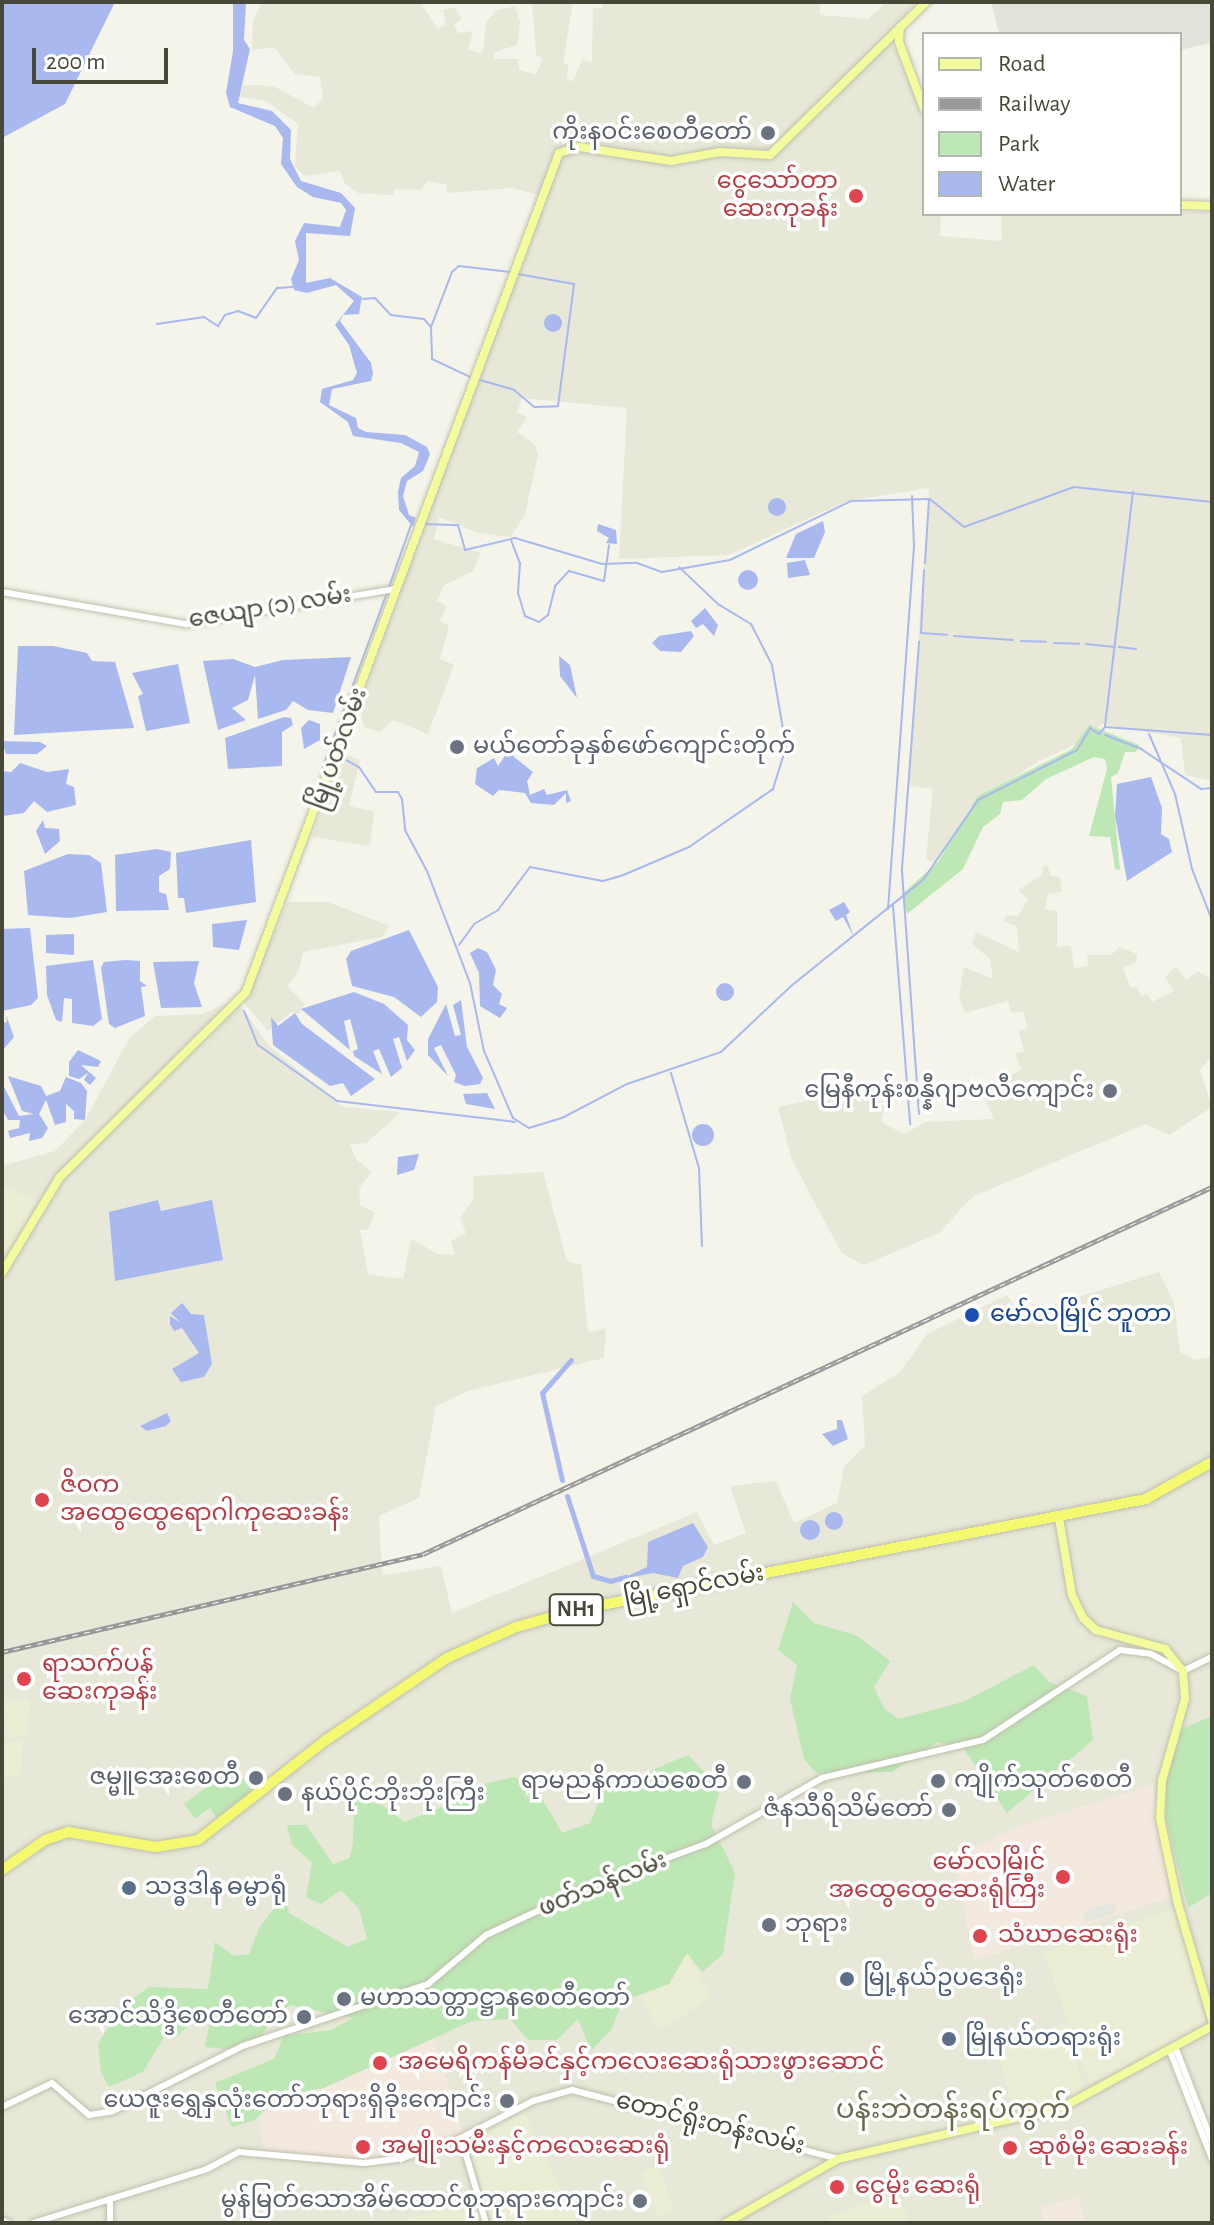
<!DOCTYPE html>
<meta charset="utf-8">
<style>
body{margin:0}
#map{position:relative;width:1214px;height:2225px;overflow:hidden;background:#f4f4ea;font-family:"Alegreya Sans","Noto Sans Myanmar",sans-serif}
div>[style]{position:absolute}
.residential>*{inset:0;background:#e7e8d8}
.industrial>*{inset:0;background:#e4e3db}
.education>*{inset:0;background:#ebedd4;transform-origin:0 0}
.medical>*{inset:0;background:#f4e9de}
.green>*{inset:0;background:#bde7b4}
.parking>*{inset:0;background:#e6e6e1}
.water>*{inset:0;background:#a9b8ef}
.round{border-radius:50%}
.stream>*{height:2px;margin:-1px;padding:0 1px;transform-origin:1px;border-radius:1px;background:#a9b8ef}
.canal>*{height:5px;margin:-2.5px;padding:0 2.5px;transform-origin:2.5px;border-radius:2.5px;background:#a9b8ef}
.roads{filter:drop-shadow(0 0 2px #bfc0ac) drop-shadow(0 0 2px #bfc0ac)}
.minor>*{height:6px;margin:-3px;padding:0 3px;transform-origin:3px;border-radius:3px;background:#fff}
.major>*{height:8px;margin:-4px;padding:0 4px;transform-origin:4px;border-radius:4px;background:#f3fb9c}
.highway>*{height:10px;margin:-5px;padding:0 5px;transform-origin:5px;border-radius:5px;background:#f4f970}
.rail>*{height:5px;margin-top:-2.5px;transform-origin:0;background:repeating-linear-gradient(90deg,#fff 0 6px,#989898 0 12px);box-sizing:border-box;border-block:2px solid #989898}
.dots>*{width:22px;height:22px;translate:-50% -50%;box-sizing:border-box;border:4px solid #fff;border-radius:50%}
span{translate:-50% -50%;white-space:nowrap;text-align:center;line-height:1.15;-webkit-text-stroke:7px #fff;paint-order:stroke}
.shield-label span{padding:2px 6px;background:#fff;border:2px solid;border-radius:6px;-webkit-text-stroke-width:0}
.shield-label{font-size:22px;color:#484838;font-weight:700}
.worship-label{font-size:24px;color:#5b616d}
.right{translate:-100% -50%;text-align:right}
.left{translate:0 -50%;text-align:left}
.health-label{font-size:24px;color:#be3a42}
.street-label{font-size:24px;color:#484838}
.transit-label{font-size:24px;color:#164399}
.service-label{font-size:24px;color:#4e5e75}
.quarter-label{font-size:28px;color:#6b6a4f}
.frame{position:absolute;inset:0;border:4px solid #484838;pointer-events:none}
.legend{position:absolute;left:922px;top:32px;width:260px;height:184px;box-sizing:border-box;background:#fff;border:2px solid #b6b6af;margin:0;padding:10px 14px;list-style:none;font-size:24px;color:#484838}
.legend li{display:flex;align-items:center;gap:16px;height:40px}
.legend b{width:40px;border:2px solid #b6b6af}
.scale{position:absolute;left:32px;top:48px;width:136px;height:36px;box-sizing:border-box;border:4px solid #484838;border-top:0;padding-left:10px;font-size:24px;line-height:28px;white-space:nowrap;color:#484838;-webkit-text-stroke:6px #fff;paint-order:stroke}
</style>
<div id="map">
<div class="residential">
<div style="clip-path:polygon(262px 2px,420px 2px,437px 28px,446px 26px,443px 10px,454px 7px,462px 19px,454px 24px,458px 33px,473px 31px,468px 50px,483px 53px,486px 22px,496px 11px,515px 6px,520px 22px,517px 45px,495px 52px,493px 59px,518px 59px,519px 70px,536px 75px,543px 58px,536px 55px,532px 2px,573px 2px,563px 63px,568px 64px,567px 80px,573px 81px,582px 60px,592px 62px,593px 8px,602px 8px,603px 2px,820px 2px,820px 15px,868px 19px,887px 2px,916px 2px,885px 38px,896px 50px,924px 119px,924px 214px,941px 214px,940px 236px,1002px 241px,1001px 214px,1212px 212px,1212px 781px,1185px 775px,1181px 738px,1102px 724px,1082px 741px,1039px 761px,972px 805px,936px 863px,926px 859px,933px 789px,908px 785px,929px 488px,847px 501px,729px 555px,619px 559px,627px 408px,522px 398px,517px 412px,527px 417px,517px 432px,535px 445px,538px 455px,525px 514px,511px 537px,478px 533px,439px 517px,434px 539px,481px 553px,473px 571px,443px 586px,437px 601px,447px 606px,440px 621px,449px 626px,440px 659px,454px 665px,428px 734px,393px 720px,380px 732px,364px 727px,360px 707px,372px 669px,542px 196px,513px 188px,446px 193px,447px 185px,428px 181px,420px 190px,395px 189px,393px 195px,358px 193px,345px 184px,340px 171px,304px 176px,295px 166px,298px 124px,266px 101px,240px 97px,243px 85px,258px 85px,275px 87px,314px 108px,323px 98px,320px 77px,295px 74px,274px 47px,252px 50px,253px 20px)"></div>
<div style="clip-path:polygon(342px 753px,360px 760px,349px 806px,374px 812px,370px 846px,312px 837px)"></div>
<div style="clip-path:polygon(1047px 865px,1051px 876px,1060px 877px,1061px 882px,1061px 892px,1048px 894px,1045px 909px,1057px 911px,1057px 947px,1071px 946px,1074px 968px,1088px 966px,1087px 955px,1111px 955px,1120px 947px,1137px 954px,1136px 962px,1123px 968px,1131px 988px,1137px 987px,1141px 996px,1147px 994px,1152px 1002px,1174px 991px,1165px 977px,1176px 966px,1186px 980px,1198px 971px,1212px 980px,1212px 1056px,1200px 1070px,1212px 1107px,1169px 1135px,1145px 1124px,972px 1197px,939px 1233px,863px 1265px,841px 1252px,792px 1160px,778px 1107px,810px 1100px,807px 1090px,827px 1086px,885px 1106px,881px 1122px,904px 1134px,926px 1122px,994px 1119px,982px 1094px,1021px 1069px,1015px 1053px,1024px 1052px,1019px 1031px,1028px 1028px,1023px 1011px,1011px 1013px,1008px 1001px,965px 1013px,959px 996px,964px 967px,993px 979px,990px 959px,972px 944px,976px 932px,1019px 952px,1017px 926px,1004px 922px,1005px 915px,1018px 916px,1028px 900px,1018px 890px,1043px 874px,1042px 867px)"></div>
<div style="clip-path:polygon(287px 902px,328px 902px,390px 926px,382px 937px,303px 952px,299px 970px,287px 986px,305px 1004px,299px 1014px,292px 1012px,268px 1031px,244px 1003px)"></div>
<div style="clip-path:polygon(236px 999px,269px 1046px,343px 1107px,401px 1112px,366px 1143px,350px 1144px,356px 1159px,372px 1172px,359px 1188px,360px 1205px,375px 1213px,368px 1230px,360px 1230px,368px 1274px,403px 1279px,411px 1239px,438px 1254px,455px 1255px,451px 1241px,466px 1233px,460px 1218px,474px 1198px,473px 1176px,543px 1172px,567px 1261px,581px 1264px,588px 1332px,606px 1328px,604px 1358px,468px 1391px,436px 1406px,419px 1498px,379px 1516px,382px 1575px,441px 1566px,452px 1613px,697px 1512px,714px 1545px,746px 1533px,730px 1486px,776px 1481px,794px 1523px,837px 1503px,844px 1467px,865px 1445px,862px 1396px,900px 1372px,927px 1334px,1007px 1295px,1020px 1315px,1159px 1272px,1174px 1303px,1180px 1352px,1196px 1360px,1212px 1357px,1212px 2223px,2px 2223px,2px 1166px,55px 1151px,85px 1120px,130px 1037px,155px 1016px,203px 1014px)"></div>
</div>
<div class="industrial">
<div style="clip-path:polygon(991px 2px,1212px 2px,1212px 43px,1180px 50px,1180px 34px,999px 34px)"></div>
</div>
<div class="education">
<div style="clip-path:polygon(2px 1185px,38px 1202px,2px 1265px)"></div>
<div style="clip-path:polygon(30px 1698px,27px 1735px,8px 1740px,2px 1703px)"></div>
<div style="clip-path:polygon(23px 1739px,21px 1775px,2px 1778px,2px 1744px)"></div>
<div style="clip-path:polygon(1174px 1909px,1207px 2024px,1090px 2085px,1044px 1952px)"></div>
<div style="clip-path:polygon(687px 1953px,712px 1997px,659px 2031px,641px 1996px,669px 1984px)"></div>
<div style="left:1066px;top:2024px;width:70px;height:73px;rotate:75deg"></div>
<div style="clip-path:polygon(524px 2111px,577px 2223px,492px 2223px,468px 2143px)"></div>
<div style="clip-path:polygon(659px 2165px,674px 2211px,657px 2217px,641px 2174px)"></div>
<div style="clip-path:polygon(896px 2192px,911px 2223px,826px 2223px,826px 2218px)"></div>
<div style="clip-path:polygon(475px 2197px,483px 2223px,408px 2223px,407px 2219px,439px 2211px,439px 2204px)"></div>
</div>
<div class="medical">
<div style="clip-path:polygon(1153px 1785px,1172px 1897px,974px 1961px,954px 1857px,1023px 1825px)"></div>
<div style="clip-path:polygon(494px 1993px,503px 2019px,472px 2021px,434px 2038px,463px 2133px,372px 2161px,264px 2150px,253px 2089px)"></div>
<div style="clip-path:polygon(1078px 2197px,1085px 2223px,1045px 2223px,1041px 2207px)"></div>
</div>
<div class="green">
<div style="clip-path:polygon(1089px 725px,1139px 745px,1136px 752px,1125px 752px,1118px 773px,1111px 777px,1120px 870px,1115px 869px,1110px 837px,1089px 836px,1107px 769px,1105px 759px,1094px 757px,1046px 779px,1022px 800px,1003px 802px,1000px 814px,983px 827px,963px 869px,907px 914px,902px 894px,938px 862px,978px 796px,1072px 749px)"></div>
<div style="clip-path:polygon(793px 1602px,814px 1623px,858px 1636px,890px 1661px,874px 1687px,884px 1708px,898px 1719px,963px 1702px,1034px 1665px,1049px 1682px,1087px 1696px,1093px 1740px,1007px 1813px,964px 1749px,938px 1742px,892px 1772px,816px 1773px,804px 1759px,790px 1699px,797px 1665px,778px 1650px)"></div>
<div style="clip-path:polygon(1212px 1716px,1212px 1893px,1188px 1908px,1166px 1819px,1166px 1781px,1182px 1729px)"></div>
<div style="clip-path:polygon(688px 1755px,720px 1788px,711px 1824px,735px 1873px,723px 1954px,702px 1972px,687px 1953px,669px 1984px,623px 2001px,611px 2030px,591px 2051px,578px 2019px,557px 2040px,528px 2040px,510px 2019px,472px 2021px,324px 2088px,278px 2097px,255px 2120px,232px 2127px,215px 2083px,274px 2059px,284px 2036px,331px 2030px,353px 2018px,291px 2005px,272px 2016px,261px 2039px,227px 2049px,205px 2047px,211px 2016px,202px 2013px,174px 2039px,164px 2037px,143px 2072px,109px 2087px,101px 2072px,98px 2044px,120px 2008px,149px 1987px,208px 1989px,215px 1942px,234px 1956px,249px 1954px,260px 1926px,286px 1894px,289px 1913px,348px 1947px,367px 1939px,359px 1909px,341px 1890px,321px 1904px,306px 1897px,312px 1863px,292px 1845px,287px 1825px,306px 1825px,333px 1864px,350px 1858px,353px 1843px,354px 1812px,346px 1796px,382px 1805px,404px 1822px,468px 1797px,478px 1785px,515px 1777px,540px 1795px,562px 1833px,590px 1823px,603px 1791px)"></div>
<div style="clip-path:polygon(234px 1766px,252px 1791px,217px 1818px,210px 1808px,195px 1819px,184px 1804px)"></div>
</div>
<div class="parking">
<div style="clip-path:polygon(1112px 1902px,1117px 1906px,1111px 1915px,1085px 1922px,1084px 1912px)"></div>
</div>
<div class="water">
<div style="clip-path:polygon(2px 2px,115px 2px,65px 104px,2px 138px)"></div>
<div style="clip-path:polygon(233px 2px,246px 2px,244px 40px,250px 49px,238px 103px,272px 111px,291px 130px,290px 159px,301px 181px,341px 193px,355px 208px,350px 236px,306px 233px,306px 283px,330px 278px,362px 297px,359px 314px,343px 315px,340px 321px,371px 363px,373px 374px,371px 381px,332px 389px,329px 405px,356px 418px,358px 428px,366px 432px,405px 435px,427px 447px,430px 454px,423px 471px,407px 481px,403px 496px,409px 515px,416px 518px,413px 527px,399px 510px,398px 492px,401px 478px,415px 466px,419px 452px,401px 443px,353px 436px,348px 422px,320px 402px,322px 389px,353px 380px,357px 373px,349px 345px,335px 325px,354px 301px,336px 285px,307px 293px,294px 290px,291px 279px,299px 260px,295px 241px,304px 223px,340px 227px,346px 210px,341px 203px,313px 197px,297px 187px,281px 164px,283px 138px,275px 126px,230px 107px,226px 93px,233px 51px)"></div>
<div class="round" style="left:544px;top:314px;width:18px;height:18px"></div>
<div class="round" style="left:768px;top:498px;width:18px;height:18px"></div>
<div style="clip-path:polygon(823px 521px,825px 532px,814px 558px,786px 558px,796px 534px)"></div>
<div style="clip-path:polygon(598px 524px,616px 530px,617px 544px,606px 543px,609px 538px,597px 531px)"></div>
<div style="clip-path:polygon(805px 560px,810px 575px,788px 578px,787px 563px)"></div>
<div class="round" style="left:738px;top:570px;width:20px;height:20px"></div>
<div style="clip-path:polygon(705px 608px,718px 625px,714px 636px,703px 624px,696px 628px,691px 621px)"></div>
<div style="clip-path:polygon(691px 631px,694px 636px,681px 652px,660px 651px,652px 643px,659px 636px)"></div>
<div style="clip-path:polygon(18px 646px,53px 646px,87px 653px,92px 661px,115px 662px,134px 728px,14px 735px)"></div>
<div style="clip-path:polygon(559px 656px,570px 665px,577px 698px,560px 676px)"></div>
<div style="clip-path:polygon(351px 657px,333px 713px,308px 710px,293px 701px,286px 710px,258px 719px,255px 675px,248px 700px,232px 708px,246px 720px,218px 730px,203px 661px,233px 659px,255px 667px,283px 660px)"></div>
<div style="clip-path:polygon(178px 664px,190px 723px,146px 731px,138px 696px,143px 694px,132px 673px)"></div>
<div style="clip-path:polygon(284px 717px,291px 718px,293px 725px,282px 732px,282px 766px,228px 769px,225px 738px)"></div>
<div style="clip-path:polygon(309px 720px,320px 724px,320px 740px,304px 749px,301px 728px)"></div>
<div style="clip-path:polygon(2px 741px,40px 742px,47px 746px,37px 754px,6px 754px)"></div>
<div style="clip-path:polygon(513px 744px,514px 757px,533px 772px,527px 781px,530px 795px,544px 789px,547px 795px,567px 790px,571px 801px,566px 803px,566px 793px,554px 805px,531px 803px,525px 793px,499px 790px,493px 796px,475px 784px,477px 768px,494px 758px,498px 766px)"></div>
<div style="clip-path:polygon(20px 763px,47px 772px,69px 769px,66px 784px,74px 787px,76px 805px,47px 812px,34px 801px,24px 813px,3px 816px,2px 771px,11px 772px)"></div>
<div style="clip-path:polygon(1151px 777px,1162px 808px,1161px 834px,1169px 839px,1172px 852px,1127px 881px,1115px 816px,1117px 784px)"></div>
<div style="clip-path:polygon(43px 820px,45px 828px,59px 829px,60px 841px,45px 854px,36px 831px)"></div>
<div style="clip-path:polygon(251px 840px,256px 902px,186px 913px,184px 898px,178px 898px,176px 853px)"></div>
<div style="clip-path:polygon(157px 849px,171px 852px,170px 869px,159px 876px,159px 892px,166px 894px,169px 910px,116px 911px,115px 855px)"></div>
<div style="clip-path:polygon(68px 854px,89px 855px,101px 863px,107px 912px,70px 918px,28px 915px,24px 871px)"></div>
<div style="clip-path:polygon(844px 902px,850px 912px,846px 915px,854px 937px,843px 917px,836px 921px,829px 910px)"></div>
<div style="clip-path:polygon(247px 920px,239px 950px,213px 947px,212px 924px)"></div>
<div style="clip-path:polygon(30px 928px,38px 998px,31px 1005px,2px 1011px,2px 929px)"></div>
<div style="clip-path:polygon(409px 930px,438px 987px,437px 1002px,421px 1017px,394px 997px,352px 986px,346px 959px,351px 951px)"></div>
<div style="clip-path:polygon(74px 934px,74px 955px,46px 953px,46px 935px)"></div>
<div style="clip-path:polygon(478px 948px,487px 952px,496px 970px,493px 985px,502px 994px,499px 1004px,507px 1008px,500px 1018px,480px 1006px,479px 973px,470px 953px)"></div>
<div style="clip-path:polygon(93px 960px,102px 1019px,93px 1026px,72px 1023px,72px 999px,64px 998px,62px 1022px,56px 1020px,47px 995px,46px 966px)"></div>
<div style="clip-path:polygon(125px 960px,140px 961px,140px 981px,147px 986px,141px 987px,145px 1016px,115px 1028px,109px 1024px,101px 968px,104px 962px)"></div>
<div style="clip-path:polygon(199px 961px,194px 983px,202px 1007px,161px 1008px,153px 962px)"></div>
<div class="round" style="left:716px;top:983px;width:18px;height:18px"></div>
<div style="clip-path:polygon(354px 992px,384px 1004px,408px 1025px,407px 1040px,415px 1050px,407px 1061px,399px 1037px,393px 1039px,402px 1068px,391px 1077px,379px 1049px,373px 1051px,382px 1074px,354px 1056px,353px 1051px,358px 1049px,350px 1019px,344px 1021px,350px 1050px,301px 1009px)"></div>
<div style="clip-path:polygon(461px 1000px,467px 1047px,483px 1078px,480px 1084px,465px 1086px,454px 1082px,456px 1075px,441px 1045px,434px 1048px,448px 1076px,428px 1055px,428px 1039px,446px 1004px,455px 1036px,461px 1035px,453px 1005px)"></div>
<div style="clip-path:polygon(295px 1013px,302px 1024px,375px 1079px,351px 1096px,343px 1083px,330px 1086px,273px 1045px,271px 1017px,278px 1026px)"></div>
<div style="clip-path:polygon(6px 1015px,14px 1037px,2px 1051px,2px 1023px,7px 1022px)"></div>
<div style="clip-path:polygon(78px 1050px,101px 1061px,98px 1067px,81px 1065px,96px 1078px,90px 1085px,84px 1080px,88px 1073px,79px 1079px,69px 1076px,69px 1062px)"></div>
<div style="clip-path:polygon(8px 1076px,41px 1086px,46px 1096px,60px 1091px,66px 1077px,81px 1083px,87px 1091px,85px 1120px,74px 1119px,74px 1111px,66px 1104px,66px 1122px,55px 1125px,46px 1100px,39px 1114px,48px 1128px,42px 1138px,29px 1141px,30px 1133px,10px 1138px,8px 1131px,19px 1128px,20px 1120px,8px 1120px,2px 1109px,2px 1083px,19px 1116px,34px 1114px,22px 1111px)"></div>
<div style="clip-path:polygon(487px 1093px,495px 1109px,466px 1104px,463px 1094px)"></div>
<div class="round" style="left:692px;top:1124px;width:22px;height:22px"></div>
<div style="clip-path:polygon(419px 1154px,414px 1170px,397px 1175px,398px 1157px)"></div>
<div style="clip-path:polygon(158px 1200px,161px 1211px,212px 1200px,223px 1260px,115px 1281px,109px 1212px)"></div>
<div style="clip-path:polygon(182px 1303px,191px 1314px,204px 1315px,212px 1364px,204px 1377px,181px 1382px,172px 1369px,199px 1353px,182px 1328px,174px 1331px,170px 1324px,170px 1316px,181px 1323px,171px 1313px)"></div>
<div style="clip-path:polygon(167px 1413px,171px 1421px,166px 1426px,147px 1431px,140px 1426px)"></div>
<div style="clip-path:polygon(837px 1420px,842px 1420px,848px 1439px,833px 1446px,822px 1434px,837px 1429px)"></div>
<div class="round" style="left:825px;top:1512px;width:18px;height:18px"></div>
<div class="round" style="left:800px;top:1520px;width:20px;height:20px"></div>
<div style="clip-path:polygon(693px 1523px,708px 1547px,703px 1557px,683px 1566px,678px 1578px,653px 1573px,621px 1579px,647px 1567px,648px 1542px)"></div>
</div>
<div class="stream">
<div style="left:363px;top:299px;width:12px;rotate:-5deg"></div>
<div style="left:375px;top:298px;width:23px;rotate:47deg"></div>
<div style="left:391px;top:315px;width:33px;rotate:7deg"></div>
<div style="left:424px;top:319px;width:11px;rotate:49deg"></div>
<div style="left:431px;top:327px;width:59px;rotate:-69.1deg"></div>
<div style="left:452px;top:272px;width:9px;rotate:-41deg"></div>
<div style="left:459px;top:266px;width:52px;rotate:6.6deg"></div>
<div style="left:157px;top:324px;width:48px;rotate:-8.5deg"></div>
<div style="left:204px;top:317px;width:17px;rotate:33deg"></div>
<div style="left:218px;top:326px;width:13px;rotate:-58deg"></div>
<div style="left:225px;top:315px;width:14px;rotate:-17deg"></div>
<div style="left:238px;top:311px;width:19px;rotate:21deg"></div>
<div style="left:256px;top:318px;width:37px;rotate:-55deg"></div>
<div style="left:277px;top:288px;width:16px;rotate:-4deg"></div>
<div style="left:431px;top:327px;width:32px;rotate:88deg"></div>
<div style="left:432px;top:359px;width:42px;rotate:25.3deg"></div>
<div style="left:480px;top:380px;width:35px;rotate:16deg"></div>
<div style="left:514px;top:390px;width:26px;rotate:40deg"></div>
<div style="left:534px;top:407px;width:24px;rotate:-2deg"></div>
<div style="left:558px;top:406px;width:123px;rotate:-82.5deg"></div>
<div style="left:574px;top:284px;width:57px;rotate:-169.9deg"></div>
<div style="left:425px;top:524px;width:33px;rotate:2deg"></div>
<div style="left:458px;top:525px;width:26px;rotate:74deg"></div>
<div style="left:465px;top:550px;width:51px;rotate:-13.5deg"></div>
<div style="left:515px;top:538px;width:91px;rotate:16.6deg"></div>
<div style="left:602px;top:564px;width:35px;rotate:-2deg"></div>
<div style="left:637px;top:563px;width:27px;rotate:20deg"></div>
<div style="left:662px;top:572px;width:69px;rotate:-10deg"></div>
<div style="left:730px;top:560px;width:135px;rotate:-26deg"></div>
<div style="left:851px;top:501px;width:79px;rotate:-1.5deg"></div>
<div style="left:930px;top:499px;width:44px;rotate:39.5deg"></div>
<div style="left:964px;top:527px;width:117px;rotate:-20deg"></div>
<div style="left:1074px;top:487px;width:139px;rotate:6.2deg"></div>
<div style="left:511px;top:540px;width:25px;rotate:69deg"></div>
<div style="left:520px;top:563px;width:30px;rotate:94deg"></div>
<div style="left:518px;top:593px;width:24px;rotate:73deg"></div>
<div style="left:525px;top:616px;width:15px;rotate:23deg"></div>
<div style="left:539px;top:622px;width:11px;rotate:-38deg"></div>
<div style="left:548px;top:615px;width:30px;rotate:-76deg"></div>
<div style="left:555px;top:586px;width:21px;rotate:-47deg"></div>
<div style="left:569px;top:571px;width:36px;rotate:16deg"></div>
<div style="left:604px;top:581px;width:36px;rotate:-82deg"></div>
<div style="left:925px;top:563px;width:63px;rotate:-86.4deg"></div>
<div style="left:924px;top:570px;width:63px;rotate:92.7deg"></div>
<div style="left:921px;top:633px;width:26px;rotate:4deg"></div>
<div style="left:389px;top:587px;width:66px;rotate:-70.5deg"></div>
<div style="left:954px;top:636px;width:59px;rotate:3.9deg"></div>
<div style="left:1021px;top:641px;width:25px;rotate:2deg"></div>
<div style="left:1054px;top:643px;width:25px;rotate:2deg"></div>
<div style="left:1086px;top:644px;width:29px;rotate:6deg"></div>
<div style="left:1119px;top:647px;width:17px;rotate:7deg"></div>
<div style="left:1105px;top:726px;width:236px;rotate:-83.2deg"></div>
<div style="left:1149px;top:734px;width:65px;rotate:66.6deg"></div>
<div style="left:1175px;top:794px;width:77px;rotate:77.2deg"></div>
<div style="left:1192px;top:869px;width:55px;rotate:68.6deg"></div>
<div style="left:1105px;top:735px;width:39px;rotate:21deg"></div>
<div style="left:1141px;top:749px;width:72px;rotate:33.7deg"></div>
<div style="left:1201px;top:789px;width:11px;rotate:-5deg"></div>
<div style="left:337px;top:755px;width:25px;rotate:29deg"></div>
<div style="left:359px;top:767px;width:30px;rotate:56deg"></div>
<div style="left:376px;top:792px;width:22px"></div>
<div style="left:398px;top:792px;width:8px;rotate:60deg"></div>
<div style="left:402px;top:799px;width:31px;rotate:84deg"></div>
<div style="left:405px;top:830px;width:47px;rotate:61.8deg"></div>
<div style="left:427px;top:871px;width:120px;rotate:69deg"></div>
<div style="left:470px;top:983px;width:69px;rotate:78.4deg"></div>
<div style="left:484px;top:1051px;width:73px;rotate:66.6deg"></div>
<div style="left:513px;top:1118px;width:19px;rotate:32deg"></div>
<div style="left:529px;top:1128px;width:34px;rotate:-17deg"></div>
<div style="left:562px;top:1118px;width:73px;rotate:-27.6deg"></div>
<div style="left:627px;top:1084px;width:99px;rotate:-18.8deg"></div>
<div style="left:721px;top:1052px;width:96px;rotate:-43.3deg"></div>
<div style="left:791px;top:986px;width:169px;rotate:-38.8deg"></div>
<div style="left:923px;top:880px;width:97px;rotate:-55.5deg"></div>
<div style="left:978px;top:800px;width:111px;rotate:-26.8deg"></div>
<div style="left:1077px;top:750px;width:26px;rotate:-59deg"></div>
<div style="left:1090px;top:728px;width:11px;rotate:34deg"></div>
<div style="left:1099px;top:734px;width:9px;rotate:-49deg"></div>
<div style="left:1105px;top:727px;width:107px;rotate:4.3deg"></div>
<div style="left:321px;top:772px;width:191px;rotate:-69.8deg"></div>
<div style="left:893px;top:906px;width:219px;rotate:85.5deg"></div>
<div style="left:888px;top:909px;width:364px;rotate:-85.9deg"></div>
<div style="left:914px;top:546px;width:50px;rotate:-92.3deg"></div>
<div style="left:459px;top:945px;width:26px;rotate:-54deg"></div>
<div style="left:474px;top:924px;width:28px;rotate:-30deg"></div>
<div style="left:498px;top:910px;width:54px;rotate:-53.3deg"></div>
<div style="left:530px;top:867px;width:74px;rotate:10.9deg"></div>
<div style="left:603px;top:881px;width:19px;rotate:-16deg"></div>
<div style="left:621px;top:876px;width:74px;rotate:-23.1deg"></div>
<div style="left:689px;top:847px;width:102px;rotate:-34.6deg"></div>
<div style="left:773px;top:789px;width:44px;rotate:-72.8deg"></div>
<div style="left:786px;top:747px;width:83px;rotate:-99.7deg"></div>
<div style="left:772px;top:665px;width:46px;rotate:-117.1deg"></div>
<div style="left:751px;top:624px;width:37px;rotate:-149deg"></div>
<div style="left:719px;top:605px;width:55px;rotate:-136.5deg"></div>
<div style="left:244px;top:1011px;width:37px;rotate:68deg"></div>
<div style="left:258px;top:1045px;width:97px;rotate:35.3deg"></div>
<div style="left:337px;top:1101px;width:179px;rotate:6.7deg"></div>
<div style="left:671px;top:1073px;width:99px;rotate:73.6deg"></div>
<div style="left:699px;top:1168px;width:78px;rotate:87.8deg"></div>
<div style="left:919px;top:1114px;width:246px;rotate:-94deg"></div>
<div style="left:902px;top:869px;width:228px;rotate:-85.7deg"></div>
</div>
<div class="canal">
<div style="left:562px;top:1480px;width:89px;rotate:-102.9deg"></div>
<div style="left:542px;top:1393px;width:44px;rotate:-48.7deg"></div>
<div style="left:567px;top:1496px;width:84px;rotate:72deg"></div>
<div style="left:593px;top:1576px;width:18px;rotate:16deg"></div>
<div style="left:610px;top:1581px;width:16px;rotate:-15deg"></div>
</div>
<div class="roads">
<div class="minor">
<div style="left:2px;top:592px;width:187px;rotate:9.9deg"></div>
<div style="left:186px;top:624px;width:213px;rotate:-9.5deg"></div>
<div style="left:1176px;top:2049px;width:100px;rotate:68.8deg"></div>
<div style="left:1170px;top:2051px;width:116px;rotate:68.7deg"></div>
<div style="left:2px;top:2107px;width:55px;rotate:-25.6deg"></div>
<div style="left:52px;top:2083px;width:49px;rotate:40.9deg"></div>
<div style="left:89px;top:2115px;width:24px;rotate:-9deg"></div>
<div style="left:113px;top:2111px;width:145px;rotate:-26.6deg"></div>
<div style="left:243px;top:2046px;width:195px;rotate:-18.5deg"></div>
<div style="left:428px;top:1984px;width:76px;rotate:-40.2deg"></div>
<div style="left:486px;top:1935px;width:116px;rotate:-25deg"></div>
<div style="left:591px;top:1886px;width:122px;rotate:-20.1deg"></div>
<div style="left:706px;top:1844px;width:133px;rotate:-29.6deg"></div>
<div style="left:822px;top:1778px;width:165px;rotate:-13.3deg"></div>
<div style="left:983px;top:1740px;width:164px;rotate:-33.3deg"></div>
<div style="left:1120px;top:1650px;width:31px;rotate:7deg"></div>
<div style="left:1151px;top:1654px;width:36px;rotate:28deg"></div>
<div style="left:1183px;top:1671px;width:32px;rotate:-26deg"></div>
<div style="left:461px;top:2138px;width:89px;rotate:73.6deg"></div>
<div style="left:110px;top:2199px;width:24px;rotate:90deg"></div>
<div style="left:2px;top:2220px;width:7px;rotate:27deg"></div>
<div style="left:33px;top:2223px;width:182px;rotate:-17.2deg"></div>
<div style="left:207px;top:2169px;width:36px;rotate:-28deg"></div>
<div style="left:239px;top:2152px;width:125px;rotate:5deg"></div>
<div style="left:364px;top:2163px;width:39px;rotate:-7deg"></div>
<div style="left:403px;top:2158px;width:61px;rotate:-19deg"></div>
<div style="left:461px;top:2138px;width:81px;rotate:-27.2deg"></div>
<div style="left:533px;top:2101px;width:41px;rotate:-15.8deg"></div>
<div style="left:572px;top:2090px;width:275px;rotate:14.5deg"></div>
</div>
<div class="major">
<div style="left:900px;top:27px;width:15px;rotate:94deg"></div>
<div style="left:899px;top:42px;width:72px;rotate:69.5deg"></div>
<div style="left:1180px;top:205px;width:32px;rotate:2deg"></div>
<div style="left:2px;top:1273px;width:112px;rotate:-58.9deg"></div>
<div style="left:60px;top:1177px;width:262px;rotate:-44.8deg"></div>
<div style="left:246px;top:992px;width:895px;rotate:-69.54deg"></div>
<div style="left:559px;top:153px;width:21px;rotate:-17deg"></div>
<div style="left:579px;top:147px;width:93px;rotate:8.7deg"></div>
<div style="left:671px;top:161px;width:50px;rotate:-10.4deg"></div>
<div style="left:720px;top:152px;width:50px;rotate:3.4deg"></div>
<div style="left:770px;top:155px;width:219px;rotate:-44.4deg"></div>
<div style="left:1059px;top:1518px;width:78px;rotate:80.4deg"></div>
<div style="left:1072px;top:1595px;width:25px;rotate:64deg"></div>
<div style="left:1083px;top:1618px;width:18px;rotate:43deg"></div>
<div style="left:1096px;top:1630px;width:72px;rotate:15.4deg"></div>
<div style="left:1165px;top:1649px;width:28px;rotate:51deg"></div>
<div style="left:1183px;top:1671px;width:28px;rotate:86deg"></div>
<div style="left:1185px;top:1699px;width:85px;rotate:105.7deg"></div>
<div style="left:1162px;top:1781px;width:37px;rotate:93deg"></div>
<div style="left:1160px;top:1818px;width:88px;rotate:78.2deg"></div>
<div style="left:1178px;top:1904px;width:121px;rotate:73.7deg"></div>
<div style="left:726px;top:2223px;width:129px;rotate:-29.7deg"></div>
<div style="left:838px;top:2159px;width:231px;rotate:-13deg"></div>
<div style="left:1063px;top:2107px;width:170px;rotate:-28.5deg"></div>
</div>
<div class="highway">
<div style="left:2px;top:1870px;width:52px;rotate:-34.9deg"></div>
<div style="left:45px;top:1840px;width:24px;rotate:-19deg"></div>
<div style="left:68px;top:1832px;width:89px;rotate:9.7deg"></div>
<div style="left:156px;top:1847px;width:43px;rotate:-9.5deg"></div>
<div style="left:198px;top:1840px;width:162px;rotate:-38deg"></div>
<div style="left:326px;top:1740px;width:146px;rotate:-34.1deg"></div>
<div style="left:447px;top:1658px;width:76px;rotate:-24.2deg"></div>
<div style="left:516px;top:1627px;width:67px;rotate:-15.5deg"></div>
<div style="left:581px;top:1609px;width:576px;rotate:-11.02deg"></div>
<div style="left:1146px;top:1499px;width:76px;rotate:-29.3deg"></div>
</div>
</div>
<div class="rail">
<div style="left:2px;top:1652px;width:432px;rotate:-13.1deg"></div>
<div style="left:423px;top:1554px;width:870px;rotate:-24.95deg"></div>
</div>
<div class="dots">
<div style="left:768px;top:133px;background:#6b7280"></div>
<div style="left:856px;top:196px;background:#e0444e"></div>
<div style="left:457px;top:747px;background:#6b7280"></div>
<div style="left:1110px;top:1091px;background:#6b7280"></div>
<div style="left:972px;top:1315px;background:#1a4fb4"></div>
<div style="left:42px;top:1500px;background:#e0444e"></div>
<div style="left:24px;top:1679px;background:#e0444e"></div>
<div style="left:256px;top:1778px;background:#6b7280"></div>
<div style="left:938px;top:1781px;background:#6b7280"></div>
<div style="left:744px;top:1782px;background:#6b7280"></div>
<div style="left:285px;top:1794px;background:#6b7280"></div>
<div style="left:949px;top:1810px;background:#6b7280"></div>
<div style="left:1063px;top:1877px;background:#e0444e"></div>
<div style="left:129px;top:1888px;background:#5c6f8a"></div>
<div style="left:769px;top:1925px;background:#6b7280"></div>
<div style="left:980px;top:1936px;background:#e0444e"></div>
<div style="left:847px;top:1979px;background:#5c6f8a"></div>
<div style="left:344px;top:1999px;background:#6b7280"></div>
<div style="left:304px;top:2017px;background:#6b7280"></div>
<div style="left:949px;top:2039px;background:#5c6f8a"></div>
<div style="left:380px;top:2063px;background:#e0444e"></div>
<div style="left:507px;top:2101px;background:#6b7280"></div>
<div style="left:363px;top:2147px;background:#e0444e"></div>
<div style="left:1010px;top:2148px;background:#e0444e"></div>
<div style="left:837px;top:2187px;background:#e0444e"></div>
<div style="left:640px;top:2201px;background:#6b7280"></div>
</div>
<div class="shield-label">
<span style="left:576px;top:1610px">NH1</span>
</div>
<div class="worship-label">
<span class="right" style="left:752px;top:133px">ကိုးနဝင်းစေတီတော်</span>
<span class="left" style="left:473px;top:747px">မယ်တော်ခုနှစ်ဖော်ကျောင်းတိုက်</span>
<span class="right" style="left:1094px;top:1091px">မြေနီကုန်းစန္နီဂျာဗလီကျောင်း</span>
<span class="right" style="left:240px;top:1778px">ဇမ္မူအေးစေတီ</span>
<span class="left" style="left:954px;top:1781px">ကျိုက်သုတ်စေတီ</span>
<span class="right" style="left:728px;top:1782px">ရာမညနိကာယစေတီ</span>
<span class="left" style="left:301px;top:1794px">နယ်ပိုင်ဘိုးဘိုးကြီး</span>
<span class="right" style="left:933px;top:1810px">ဇံနသီရိသိမ်တော်</span>
<span class="left" style="left:785px;top:1925px">ဘုရား</span>
<span class="left" style="left:360px;top:1999px">မဟာသတ္တာဋ္ဌာနစေတီတော်</span>
<span class="right" style="left:288px;top:2017px">အောင်သိဒ္ဒိစေတီတော်</span>
<span class="right" style="left:491px;top:2101px">ယေဇူးရွှေနှလုံးတော်ဘုရားရှိခိုးကျောင်း</span>
<span class="right" style="left:624px;top:2201px">မွန်မြတ်သောအိမ်ထောင်စုဘုရားကျောင်း</span>
</div>
<div class="health-label">
<span class="right" style="left:838px;top:196px">ငွေသော်တာ<br>ဆေးကုခန်း</span>
<span class="left" style="left:60px;top:1500px">ဇိဝက<br>အထွေထွေရောဂါကုဆေးခန်း</span>
<span class="left" style="left:42px;top:1679px">ရာသက်ပန်<br>ဆေးကုခန်း</span>
<span class="right" style="left:1045px;top:1877px">မော်လမြိုင်<br>အထွေထွေဆေးရုံကြီး</span>
<span class="left" style="left:998px;top:1936px">သံဃာဆေးရုံး</span>
<span class="left" style="left:398px;top:2063px">အမေရိကန်မိခင်နှင့်ကလေးဆေးရုံသားဖွားဆောင်</span>
<span class="left" style="left:381px;top:2147px">အမျိုးသမီးနှင့်ကလေးဆေးရုံ</span>
<span class="left" style="left:1028px;top:2148px">ဆုစံမိုး ဆေးခန်း</span>
<span class="left" style="left:855px;top:2187px">ငွေမိုး ဆေးရုံ</span>
</div>
<div class="street-label">
<span style="left:270px;top:608px;rotate:-9deg">ဇေယျာ (၁) လမ်း</span>
<span style="left:339px;top:749px;rotate:-70deg">မြို့ပတ်လမ်း</span>
<span style="left:694px;top:1587px;rotate:-11deg">မြို့ရှောင်လမ်း</span>
<span style="left:603px;top:1885px;rotate:-22deg">ဖတ်သန်လမ်း</span>
<span style="left:710px;top:2124px;rotate:14deg">တောင်ရိုးတန်းလမ်း</span>
</div>
<div class="transit-label">
<span class="left" style="left:990px;top:1315px">မော်လမြိုင် ဘူတာ</span>
</div>
<div class="service-label">
<span class="left" style="left:145px;top:1888px">သဒ္ဓဒါန ဓမ္မာရုံ</span>
<span class="left" style="left:863px;top:1979px">မြို့နယ်ဥပဒေရုံး</span>
<span class="left" style="left:965px;top:2039px">မြိုနယ်တရားရုံး</span>
</div>
<div class="quarter-label">
<span style="left:953px;top:2110px">ပန်းဘဲတန်းရပ်ကွက်</span>
</div>
<div class="frame"></div>
<ul class="legend">
<li><b style="height:10px;background:#f3fb9c"></b>Road</li>
<li><b style="height:10px;background:#989898"></b>Railway</li>
<li><b style="height:22px;background:#bde7b4"></b>Park</li>
<li><b style="height:22px;background:#a9b8ef"></b>Water</li>
</ul>
<div class="scale">200 m</div>
</div>
